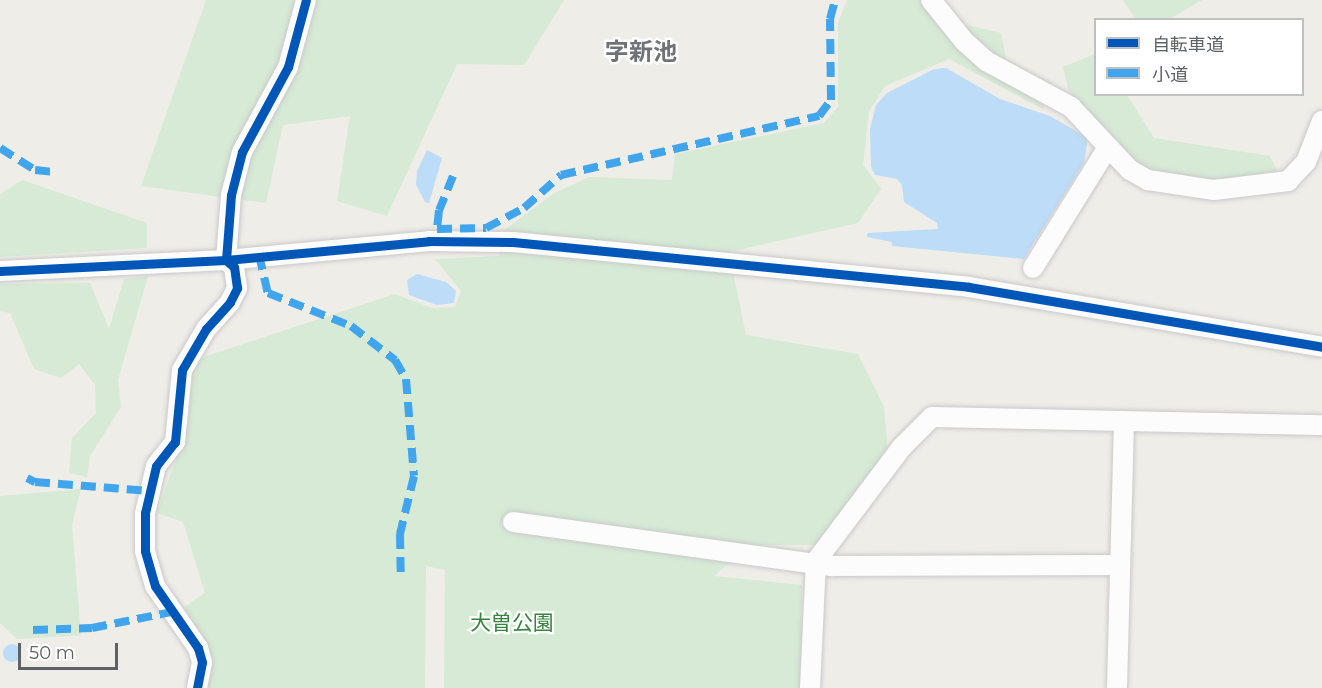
<!DOCTYPE html>
<meta charset="utf-8">
<style>
body{margin:0}
#map{position:relative;width:1322px;height:688px;overflow:hidden;background:#eeede8;font-family:Montserrat,"Noto Sans JP",sans-serif}
div>[style]{position:absolute}
.green>*{inset:0;background:#d6ead5}
.water>*{inset:0;background:#bddcf7}
.round{border-radius:50%}
.roads{filter:drop-shadow(0 0 2px #cac9c9) drop-shadow(0 0 2px #cac9c9)}
.minor>*{height:20px;margin:-10px;padding:0 10px;transform-origin:10px;border-radius:10px;background:#fcfcfc}
.quiet>*{height:8px;margin-top:-4px;transform-origin:0;background:repeating-linear-gradient(90deg,#41a5ee 0 15px,transparent 0 23px)}
.cycleway>*{height:9px;margin:-4.5px;padding:0 4.5px;transform-origin:4.5px;border-radius:4.5px;background:#0057b8}
span{translate:-50% -50%;white-space:nowrap;text-align:center;line-height:1.15;-webkit-text-stroke:4.5px #fff;paint-order:stroke}
.park-label{font-size:21px;color:#36853e}
.quarter-label{font-size:24px;color:#6f7378;font-weight:700}
.legend{position:absolute;left:1094px;top:18px;width:210px;height:78px;box-sizing:border-box;background:#fff;border:2px solid #bfc0c2;margin:0;padding:8px 10px;list-style:none;font-size:18px;color:#5e6166}
.legend li{display:flex;align-items:center;gap:12px;height:30px}
.legend b{width:30px;border:2px solid #bfc0c2}
.scale{position:absolute;left:18px;top:643px;width:100px;height:27px;box-sizing:border-box;border:3px solid #5e6166;border-top:0;padding-left:8px;font-size:18px;line-height:21px;white-space:nowrap;color:#5e6166;-webkit-text-stroke:4px #fff;paint-order:stroke}
</style>
<div id="map">
<div class="green">
<div style="clip-path:polygon(206px 0,564px 0,524px 65px,457px 64px,387px 216px,337px 201px,350px 116px,283px 125px,266px 203px,141px 186px)"></div>
<div style="clip-path:polygon(847px 0,923px 0,940px 19px,1001px 33px,1007px 63px,1051px 82px,1043px 109px,949px 59px,885px 86px,869px 111px,863px 165px,881px 189px,858px 223px,729px 252px,746px 335px,858px 354px,884px 407px,888px 453px,818px 545px,750px 545px,714px 576px,802px 585px,802px 688px,444px 688px,445px 570px,426px 566px,425px 688px,204px 688px,205px 641px,184px 607px,205px 593px,183px 522px,157px 513px,188px 424px,194px 360px,395px 294px,432px 308px,455px 307px,461px 291px,435px 259px,499px 256px,503px 231px,553px 194px,589px 177px,672px 180px,675px 154px,824px 123px,838px 107px,838px 23px)"></div>
<div style="clip-path:polygon(1123px 0,1202px 0,1168px 20px,1135px 18px)"></div>
<div style="clip-path:polygon(1095px 54px,1096px 94px,1127px 95px,1154px 138px,1270px 156px,1280px 176px,1197px 180px,1155px 174px,1132px 162px,1069px 92px,1063px 67px)"></div>
<div style="clip-path:polygon(22px 180px,147px 223px,147px 248px,0 257px,0 194px)"></div>
<div style="clip-path:polygon(148px 276px,118px 380px,121px 407px,90px 456px,87px 477px,69px 473px,72px 438px,96px 413px,95px 385px,79px 364px,61px 378px,34px 369px,10px 313px,0 311px,0 284px,90px 283px,109px 329px,124px 279px)"></div>
<div style="clip-path:polygon(81px 489px,72px 525px,81px 635px,17px 639px,0 623px,0 496px)"></div>
</div>
<div class="water">
<div style="clip-path:polygon(946px 68px,1000px 99px,1050px 116px,1088px 138px,1084px 163px,1024px 259px,892px 246px,892px 242px,867px 237px,867px 233px,938px 229px,937px 223px,904px 202px,902px 185px,897px 179px,875px 175px,871px 167px,870px 129px,876px 105px,887px 93px,934px 69px)"></div>
<div style="clip-path:polygon(427px 150px,442px 158px,429px 203px,425px 202px,416px 185px,417px 171px)"></div>
<div style="clip-path:polygon(417px 274px,446px 282px,456px 291px,454px 303px,437px 305px,409px 295px,407px 280px)"></div>
<div class="round" style="left:3px;top:644px;width:18px;height:18px"></div>
</div>
<div class="roads">
<div class="minor">
<div style="left:931px;top:0;width:53px;rotate:51.2deg"></div>
<div style="left:964px;top:41px;width:30px;rotate:42deg"></div>
<div style="left:986px;top:61px;width:97px;rotate:28.4deg"></div>
<div style="left:1071px;top:107px;width:86px;rotate:46.9deg"></div>
<div style="left:1130px;top:170px;width:21px;rotate:29deg"></div>
<div style="left:1148px;top:180px;width:67px;rotate:8.6deg"></div>
<div style="left:1214px;top:190px;width:75px;rotate:-6.9deg"></div>
<div style="left:1288px;top:181px;width:26px;rotate:-47deg"></div>
<div style="left:1306px;top:162px;width:44px;rotate:-68.7deg"></div>
<div style="left:1033px;top:268px;width:142px;rotate:-58.2deg"></div>
<div style="left:0;top:271px;width:226px;rotate:-2.8deg"></div>
<div style="left:226px;top:260px;width:204px;rotate:-5.3deg"></div>
<div style="left:429px;top:241px;width:84px;rotate:0.7deg"></div>
<div style="left:513px;top:242px;width:458px;rotate:5.6deg"></div>
<div style="left:969px;top:287px;width:358px;rotate:9.6deg"></div>
<div style="left:513px;top:522px;width:322px;rotate:7.9deg"></div>
<div style="left:832px;top:566px;width:286px;rotate:-0.2deg"></div>
<div style="left:197px;top:688px;width:26px;rotate:-79deg"></div>
<div style="left:202px;top:662px;width:15px;rotate:-106deg"></div>
<div style="left:198px;top:648px;width:75px;rotate:-124.7deg"></div>
<div style="left:155px;top:586px;width:36px;rotate:-106deg"></div>
<div style="left:145px;top:551px;width:38px;rotate:-90deg"></div>
<div style="left:145px;top:513px;width:48px;rotate:-76.8deg"></div>
<div style="left:156px;top:466px;width:31px;rotate:-52deg"></div>
<div style="left:175px;top:442px;width:72px;rotate:-84.4deg"></div>
<div style="left:182px;top:370px;width:48px;rotate:-59.7deg"></div>
<div style="left:206px;top:329px;width:36px;rotate:-48deg"></div>
<div style="left:230px;top:302px;width:16px;rotate:-63deg"></div>
<div style="left:237px;top:288px;width:21px;rotate:-98deg"></div>
<div style="left:234px;top:267px;width:11px;rotate:-139deg"></div>
<div style="left:226px;top:260px;width:65px;rotate:-85.6deg"></div>
<div style="left:231px;top:195px;width:44px;rotate:-75.7deg"></div>
<div style="left:242px;top:152px;width:97px;rotate:-61.6deg"></div>
<div style="left:288px;top:67px;width:69px;rotate:-75deg"></div>
<div style="left:810px;top:688px;width:127px;rotate:-87.3deg"></div>
<div style="left:816px;top:561px;width:143px;rotate:-53deg"></div>
<div style="left:902px;top:447px;width:42px;rotate:-45deg"></div>
<div style="left:932px;top:417px;width:390px;rotate:1.2deg"></div>
<div style="left:1117px;top:688px;width:267px;rotate:-88.5deg"></div>
</div>
</div>
<div class="quiet">
<div style="left:0;top:148px;width:41px;rotate:32.2deg"></div>
<div style="left:35px;top:170px;width:18px;rotate:6deg"></div>
<div style="left:453px;top:176px;width:37px;rotate:112deg"></div>
<div style="left:439px;top:210px;width:19px;rotate:96deg"></div>
<div style="left:437px;top:229px;width:49px;rotate:-1.2deg"></div>
<div style="left:486px;top:228px;width:43px;rotate:-27.8deg"></div>
<div style="left:524px;top:208px;width:50px;rotate:-41.7deg"></div>
<div style="left:561px;top:175px;width:265px;rotate:-12.9deg"></div>
<div style="left:819px;top:116px;width:20px;rotate:-53deg"></div>
<div style="left:831px;top:100px;width:81px;rotate:-90.7deg"></div>
<div style="left:830px;top:19px;width:20px;rotate:-75deg"></div>
<div style="left:259px;top:255px;width:39px;rotate:77deg"></div>
<div style="left:268px;top:293px;width:89px;rotate:21.7deg"></div>
<div style="left:351px;top:326px;width:56px;rotate:37.7deg"></div>
<div style="left:395px;top:360px;width:22px;rotate:60deg"></div>
<div style="left:406px;top:379px;width:97px;rotate:85.3deg"></div>
<div style="left:414px;top:476px;width:60px;rotate:103.6deg"></div>
<div style="left:400px;top:534px;width:39px;rotate:89deg"></div>
<div style="left:27px;top:478px;width:9px;rotate:27deg"></div>
<div style="left:35px;top:482px;width:115px;rotate:4.5deg"></div>
<div style="left:33px;top:630px;width:59px;rotate:-1.9deg"></div>
<div style="left:92px;top:628px;width:82px;rotate:-11.3deg"></div>
</div>
<div class="cycleway">
<div style="left:0;top:271px;width:226px;rotate:-2.8deg"></div>
<div style="left:226px;top:260px;width:204px;rotate:-5.3deg"></div>
<div style="left:429px;top:241px;width:84px;rotate:0.7deg"></div>
<div style="left:513px;top:242px;width:458px;rotate:5.6deg"></div>
<div style="left:969px;top:287px;width:358px;rotate:9.6deg"></div>
<div style="left:197px;top:688px;width:26px;rotate:-79deg"></div>
<div style="left:202px;top:662px;width:15px;rotate:-106deg"></div>
<div style="left:198px;top:648px;width:75px;rotate:-124.7deg"></div>
<div style="left:155px;top:586px;width:36px;rotate:-106deg"></div>
<div style="left:145px;top:551px;width:38px;rotate:-90deg"></div>
<div style="left:145px;top:513px;width:48px;rotate:-76.8deg"></div>
<div style="left:156px;top:466px;width:31px;rotate:-52deg"></div>
<div style="left:175px;top:442px;width:72px;rotate:-84.4deg"></div>
<div style="left:182px;top:370px;width:48px;rotate:-59.7deg"></div>
<div style="left:206px;top:329px;width:36px;rotate:-48deg"></div>
<div style="left:230px;top:302px;width:16px;rotate:-63deg"></div>
<div style="left:237px;top:288px;width:21px;rotate:-98deg"></div>
<div style="left:234px;top:267px;width:11px;rotate:-139deg"></div>
<div style="left:226px;top:260px;width:65px;rotate:-85.6deg"></div>
<div style="left:231px;top:195px;width:44px;rotate:-75.7deg"></div>
<div style="left:242px;top:152px;width:97px;rotate:-61.6deg"></div>
<div style="left:288px;top:67px;width:69px;rotate:-75deg"></div>
</div>
<div class="park-label">
<span style="left:512px;top:623px">大曽公園</span>
</div>
<div class="quarter-label">
<span style="left:641px;top:52px">字新池</span>
</div>
<ul class="legend">
<li><b style="height:8px;background:#0057b8"></b>自転車道</li>
<li><b style="height:8px;background:#41a5ee"></b>小道</li>
</ul>
<div class="scale">50 m</div>
</div>
